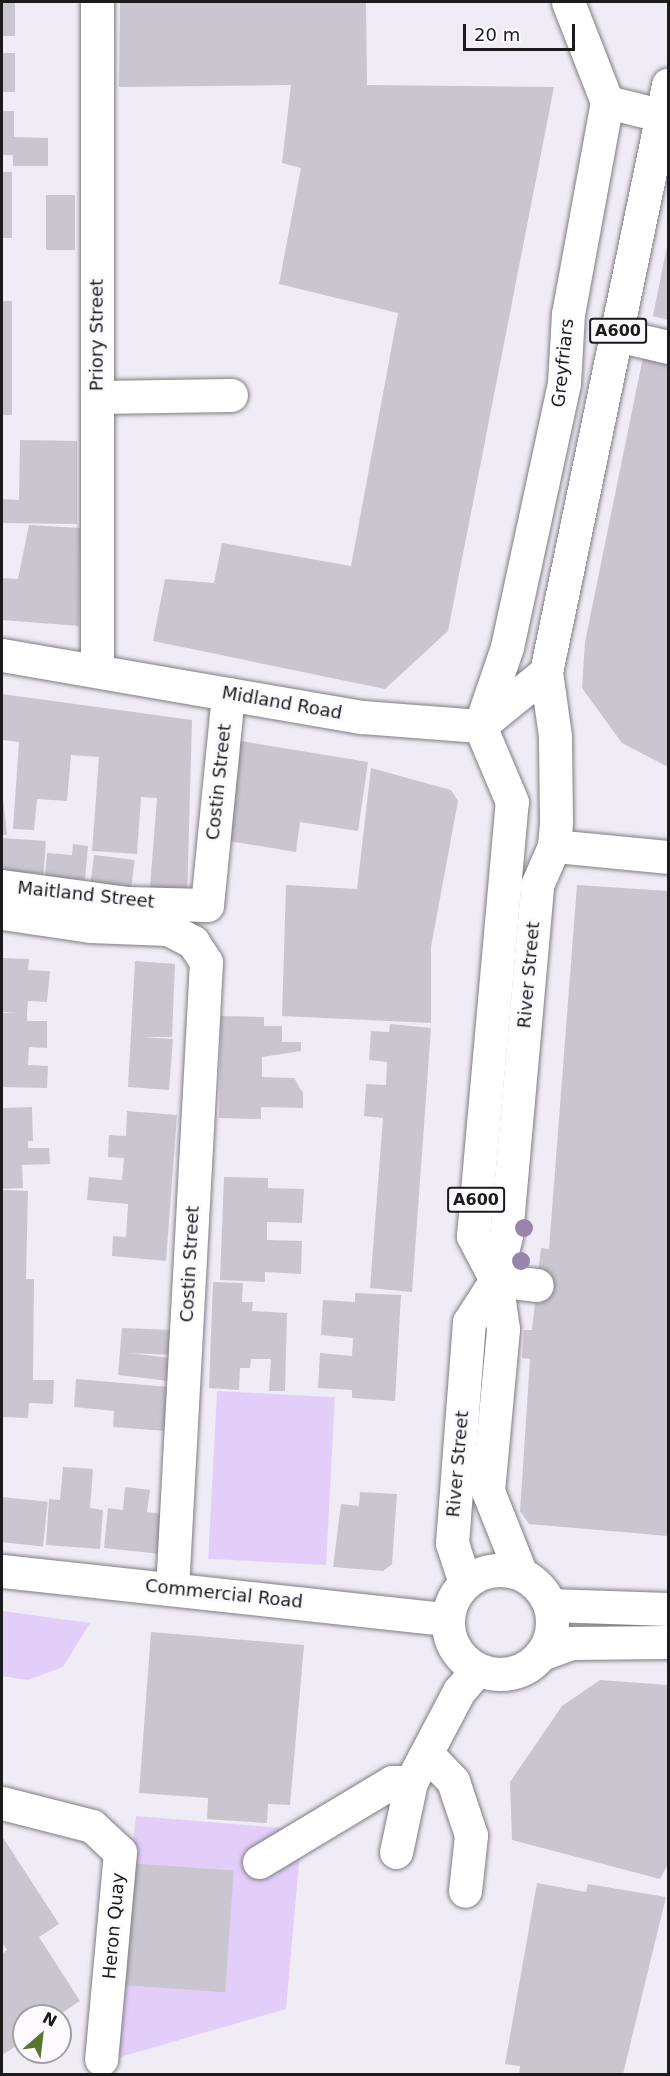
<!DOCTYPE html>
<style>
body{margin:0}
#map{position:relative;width:670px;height:2076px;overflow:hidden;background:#f0ecf5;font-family:"DejaVu Sans",sans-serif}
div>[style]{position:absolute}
.green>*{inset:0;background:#e3cefa;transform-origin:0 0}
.building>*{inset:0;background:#cac6cf;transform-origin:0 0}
.roads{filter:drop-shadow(0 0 2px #807d84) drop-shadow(0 0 2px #807d84)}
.minor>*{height:33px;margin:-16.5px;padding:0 16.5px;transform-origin:16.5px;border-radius:16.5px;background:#fff}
.major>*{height:33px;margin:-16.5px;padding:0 16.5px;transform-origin:16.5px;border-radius:16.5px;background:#fff}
.major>.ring{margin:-16.5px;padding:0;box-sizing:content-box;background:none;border:33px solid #fff;border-radius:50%}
.trees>*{width:18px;height:18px;margin:-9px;border-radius:50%;background:#9885a9}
span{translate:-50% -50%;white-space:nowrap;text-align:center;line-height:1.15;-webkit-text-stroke:6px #fcfafe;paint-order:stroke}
.shield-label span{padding:2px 4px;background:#fcfafe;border:2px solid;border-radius:4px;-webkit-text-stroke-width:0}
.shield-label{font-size:16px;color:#1b1a1d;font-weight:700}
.street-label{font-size:18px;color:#1b1a1d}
.frame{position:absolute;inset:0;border:3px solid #1b1a1d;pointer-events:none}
.north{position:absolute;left:12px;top:2004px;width:60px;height:60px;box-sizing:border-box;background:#fcfafe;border:2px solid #a2a0a4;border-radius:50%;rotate:28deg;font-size:16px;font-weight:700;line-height:24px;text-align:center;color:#1b1a1d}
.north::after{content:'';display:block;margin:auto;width:21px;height:27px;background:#5a762a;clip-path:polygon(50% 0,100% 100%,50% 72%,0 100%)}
.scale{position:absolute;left:463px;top:24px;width:112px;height:27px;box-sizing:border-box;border:3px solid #1b1a1d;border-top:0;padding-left:8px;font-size:18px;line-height:21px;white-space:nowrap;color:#1b1a1d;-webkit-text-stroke:4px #fcfafe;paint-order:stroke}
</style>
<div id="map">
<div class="green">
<div style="left:217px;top:1391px;width:118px;height:168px;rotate:3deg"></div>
<div style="clip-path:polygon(2px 1611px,90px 1623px,63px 1667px,28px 1680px,2px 1676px)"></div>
<div style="clip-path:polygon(136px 1816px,283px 1828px,300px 1852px,286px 2009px,110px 2060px)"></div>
</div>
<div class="building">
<div style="left:2px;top:2px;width:13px;height:34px"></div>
<div style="clip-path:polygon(120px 2px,366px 2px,367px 85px,554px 87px,448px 631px,385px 689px,153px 641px,165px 579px,214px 583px,222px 543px,351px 566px,398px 313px,279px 284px,301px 168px,282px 163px,291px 85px,119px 87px)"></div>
<div style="left:15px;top:53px;width:39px;height:13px;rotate:90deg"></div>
<div style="clip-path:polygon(2px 111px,14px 111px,14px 137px,48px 138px,48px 166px,13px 166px,13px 155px,2px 155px)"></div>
<div style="left:2px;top:172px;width:10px;height:66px"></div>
<div style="left:46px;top:195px;width:29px;height:55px"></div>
<div style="clip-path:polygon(667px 246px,668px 246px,668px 320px,653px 316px)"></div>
<div style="left:2px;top:301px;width:10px;height:114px"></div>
<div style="clip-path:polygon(644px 352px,668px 358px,668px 767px,622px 743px,582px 688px,585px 642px)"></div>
<div style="clip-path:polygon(20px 440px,77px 441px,77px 524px,2px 523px,2px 499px,19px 500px)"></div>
<div style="clip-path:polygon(29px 525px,80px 528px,79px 626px,2px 620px,2px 578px,18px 579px)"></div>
<div style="clip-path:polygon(2px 694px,192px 720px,187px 901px,149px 899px,157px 798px,141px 797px,137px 854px,92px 851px,99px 757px,71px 755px,67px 801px,37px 799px,34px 830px,13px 829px,19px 742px,2px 740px)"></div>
<div style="clip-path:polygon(235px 740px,368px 762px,358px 831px,300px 822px,296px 852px,229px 841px)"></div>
<div style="clip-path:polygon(371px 768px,451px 790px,458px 801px,431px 947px,431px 1023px,282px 1016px,286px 885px,357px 889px)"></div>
<div style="clip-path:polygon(2px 788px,7px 835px,2px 835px)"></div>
<div style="left:2px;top:838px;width:44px;height:33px;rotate:4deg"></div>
<div style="clip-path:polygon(73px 844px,88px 846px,85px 880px,45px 876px,47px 853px,72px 855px)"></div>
<div style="left:94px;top:855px;width:41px;height:35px;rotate:7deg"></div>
<div style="clip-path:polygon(577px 885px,668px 891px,668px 1536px,529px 1524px,520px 1511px,530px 1359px,522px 1358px,524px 1330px,532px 1330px,541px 1248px,549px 1249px)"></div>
<div style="clip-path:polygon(2px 958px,29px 959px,28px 970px,50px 971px,47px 1002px,28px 1001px,27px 1013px,27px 1021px,47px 1021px,47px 1048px,29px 1047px,28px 1065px,48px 1066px,47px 1088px,2px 1087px,2px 1013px,17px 1013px,2px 1012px)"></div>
<div style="clip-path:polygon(135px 961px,175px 964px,172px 1037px,143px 1037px,173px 1039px,169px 1090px,128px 1087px)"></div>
<div style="clip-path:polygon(221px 1016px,264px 1017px,264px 1026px,282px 1026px,282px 1042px,301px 1042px,301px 1051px,262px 1057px,262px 1077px,294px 1078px,303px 1093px,303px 1108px,261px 1107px,261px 1119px,219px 1118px)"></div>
<div style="clip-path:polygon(390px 1024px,431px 1028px,412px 1292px,370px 1288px,383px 1118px,364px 1116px,366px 1084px,386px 1085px,387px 1062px,369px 1060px,371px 1031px,389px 1032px)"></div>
<div style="clip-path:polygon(32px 1107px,33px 1141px,28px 1141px,28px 1148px,49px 1148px,50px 1164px,22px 1165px,23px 1188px,2px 1189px,2px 1108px)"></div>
<div style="clip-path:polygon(127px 1111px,177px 1115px,166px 1261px,112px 1256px,113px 1236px,126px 1237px,128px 1204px,87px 1200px,89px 1177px,122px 1180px,124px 1158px,108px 1157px,109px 1135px,126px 1136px)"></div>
<div style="clip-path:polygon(224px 1177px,268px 1178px,268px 1188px,304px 1189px,302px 1223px,267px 1222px,267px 1240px,302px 1241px,301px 1274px,265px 1272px,265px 1282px,220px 1280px)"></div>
<div style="clip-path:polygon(2px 1190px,28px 1191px,26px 1279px,34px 1279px,33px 1380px,54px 1380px,53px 1404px,29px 1403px,28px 1418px,2px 1417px)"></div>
<div style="clip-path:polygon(213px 1282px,243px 1283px,242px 1302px,253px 1302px,252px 1311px,287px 1313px,285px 1391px,269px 1391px,271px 1359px,251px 1359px,250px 1368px,240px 1368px,239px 1390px,209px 1388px)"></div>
<div style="clip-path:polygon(355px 1293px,401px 1295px,395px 1401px,352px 1398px,352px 1390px,318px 1388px,320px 1353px,352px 1356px,353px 1338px,321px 1335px,323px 1300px,355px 1302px)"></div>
<div style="clip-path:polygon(122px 1328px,172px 1330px,171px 1355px,129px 1353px,171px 1358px,169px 1381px,118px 1375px)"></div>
<div style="clip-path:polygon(76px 1379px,169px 1387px,165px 1431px,113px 1427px,114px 1411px,74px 1407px)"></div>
<div style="clip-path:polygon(63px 1467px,93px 1469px,90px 1508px,103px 1510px,100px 1549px,46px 1545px,49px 1499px,60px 1500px)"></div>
<div style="clip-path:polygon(125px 1487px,150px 1490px,147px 1512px,164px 1514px,160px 1554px,104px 1548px,108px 1508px,123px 1510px)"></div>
<div style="clip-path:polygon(360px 1492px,397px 1494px,392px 1564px,383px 1571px,333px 1567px,341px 1504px,359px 1506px)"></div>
<div style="left:2px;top:1497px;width:46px;height:45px;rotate:6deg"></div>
<div style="clip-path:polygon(151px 1632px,304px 1645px,290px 1805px,268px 1804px,267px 1823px,207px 1819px,208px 1798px,139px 1793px)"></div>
<div style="clip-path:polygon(600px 1680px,668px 1685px,668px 1864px,660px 1879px,512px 1840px,510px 1782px,562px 1706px)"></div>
<div style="clip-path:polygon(2px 1836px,59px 1924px,39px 1937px,80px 2001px,57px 2016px,24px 2016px,24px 2041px,2px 2055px,2px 1954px,7px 1950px,2px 1943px)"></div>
<div style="left:127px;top:1863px;width:107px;height:122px;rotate:4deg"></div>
<div style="clip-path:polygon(537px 1883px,586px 1892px,588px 1884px,666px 1897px,623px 2074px,519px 2074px,520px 2066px,505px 2064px)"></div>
</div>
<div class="roads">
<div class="minor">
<div style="left:607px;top:102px;width:63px;rotate:13.8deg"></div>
<div style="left:617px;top:335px;width:52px;rotate:13.2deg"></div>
<div style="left:97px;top:397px;width:134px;rotate:-0.9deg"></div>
<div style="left:2px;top:655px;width:365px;rotate:9.8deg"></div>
<div style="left:362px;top:717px;width:118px;rotate:4.4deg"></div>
<div style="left:480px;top:726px;width:85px;rotate:-39.3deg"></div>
<div style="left:97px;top:669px;width:667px;rotate:-90deg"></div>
<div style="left:554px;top:846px;width:115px;rotate:5.5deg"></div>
<div style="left:2px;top:886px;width:125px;rotate:7.8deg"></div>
<div style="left:126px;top:903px;width:81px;rotate:1.4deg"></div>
<div style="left:207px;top:905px;width:212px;rotate:-84.3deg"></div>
<div style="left:2px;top:913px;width:89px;rotate:8.4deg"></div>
<div style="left:90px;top:926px;width:78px;rotate:2.2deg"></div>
<div style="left:168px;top:929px;width:28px;rotate:27deg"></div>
<div style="left:193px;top:942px;width:24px;rotate:57deg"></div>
<div style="left:206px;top:962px;width:628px;rotate:93.1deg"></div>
<div style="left:496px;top:1280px;width:41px;rotate:7deg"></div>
<div style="left:2px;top:1571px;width:448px;rotate:6.2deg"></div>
<div style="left:428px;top:1755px;width:36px;rotate:46deg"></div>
<div style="left:453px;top:1781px;width:57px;rotate:71.6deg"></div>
<div style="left:471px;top:1835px;width:56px;rotate:96.1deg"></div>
<div style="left:2px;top:1803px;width:93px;rotate:14.3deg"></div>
<div style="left:92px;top:1826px;width:38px;rotate:43deg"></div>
<div style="left:120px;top:1852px;width:208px;rotate:95.2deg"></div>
<div style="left:396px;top:1852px;width:72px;rotate:-77.9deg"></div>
<div style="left:411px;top:1782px;width:103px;rotate:-62.2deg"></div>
<div style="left:459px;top:1691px;width:28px;rotate:-49deg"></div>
<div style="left:259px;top:1862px;width:155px;rotate:-31deg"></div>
<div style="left:392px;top:1782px;width:19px"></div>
</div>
<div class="major">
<div class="ring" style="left:448px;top:1570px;width:71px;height:71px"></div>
<div style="left:521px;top:1574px;width:89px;rotate:-111.7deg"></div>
<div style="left:488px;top:1491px;width:163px;rotate:-84.7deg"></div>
<div style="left:503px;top:1329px;width:49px;rotate:-98.1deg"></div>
<div style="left:496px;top:1280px;width:46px;rotate:-77.5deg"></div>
<div style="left:506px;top:1235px;width:351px;rotate:-84.9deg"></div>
<div style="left:537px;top:885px;width:43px;rotate:-66.4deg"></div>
<div style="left:554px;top:846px;width:25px;rotate:-85deg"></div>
<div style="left:556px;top:821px;width:85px;rotate:-90.7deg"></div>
<div style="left:555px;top:736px;width:65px;rotate:-98deg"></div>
<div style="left:546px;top:672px;width:600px;rotate:-78.26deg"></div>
<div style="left:465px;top:1583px;width:42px;rotate:-108deg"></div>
<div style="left:452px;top:1543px;width:222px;rotate:-85.6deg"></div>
<div style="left:469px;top:1322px;width:50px;rotate:-57.3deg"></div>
<div style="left:496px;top:1280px;width:50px;rotate:-117.6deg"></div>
<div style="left:473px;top:1236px;width:436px;rotate:-84.9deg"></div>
<div style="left:512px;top:802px;width:82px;rotate:-112.8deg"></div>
<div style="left:480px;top:726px;width:83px;rotate:-71.1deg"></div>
<div style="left:507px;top:647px;width:270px;rotate:-77.8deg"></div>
<div style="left:564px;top:383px;width:69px;rotate:-86.7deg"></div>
<div style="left:568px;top:314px;width:216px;rotate:-79.6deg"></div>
<div style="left:607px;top:102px;width:107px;rotate:-111.3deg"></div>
<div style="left:550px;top:1605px;width:118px;rotate:1.9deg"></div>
<div style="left:544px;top:1653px;width:29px;rotate:-20deg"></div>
<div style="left:571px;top:1643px;width:97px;rotate:-0.6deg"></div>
</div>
</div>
<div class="trees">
<div style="left:524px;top:1228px"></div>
<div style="left:521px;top:1261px"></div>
</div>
<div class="shield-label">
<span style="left:618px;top:331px">A600</span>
<span style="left:476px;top:1200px">A600</span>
</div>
<div class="street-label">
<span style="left:97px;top:335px;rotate:-90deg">Priory Street</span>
<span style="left:563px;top:363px;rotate:-84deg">Greyfriars</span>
<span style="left:282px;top:703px;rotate:10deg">Midland Road</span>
<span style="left:219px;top:782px;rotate:-84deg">Costin Street</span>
<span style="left:86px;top:895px;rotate:6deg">Maitland Street</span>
<span style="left:529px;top:975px;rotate:-85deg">River Street</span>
<span style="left:190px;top:1264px;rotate:-87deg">Costin Street</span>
<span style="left:458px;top:1464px;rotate:-85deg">River Street</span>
<span style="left:224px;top:1594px;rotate:6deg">Commercial Road</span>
<span style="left:114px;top:1926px;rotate:-85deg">Heron Quay</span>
</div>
<div class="frame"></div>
<div class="north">N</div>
<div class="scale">20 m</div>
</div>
